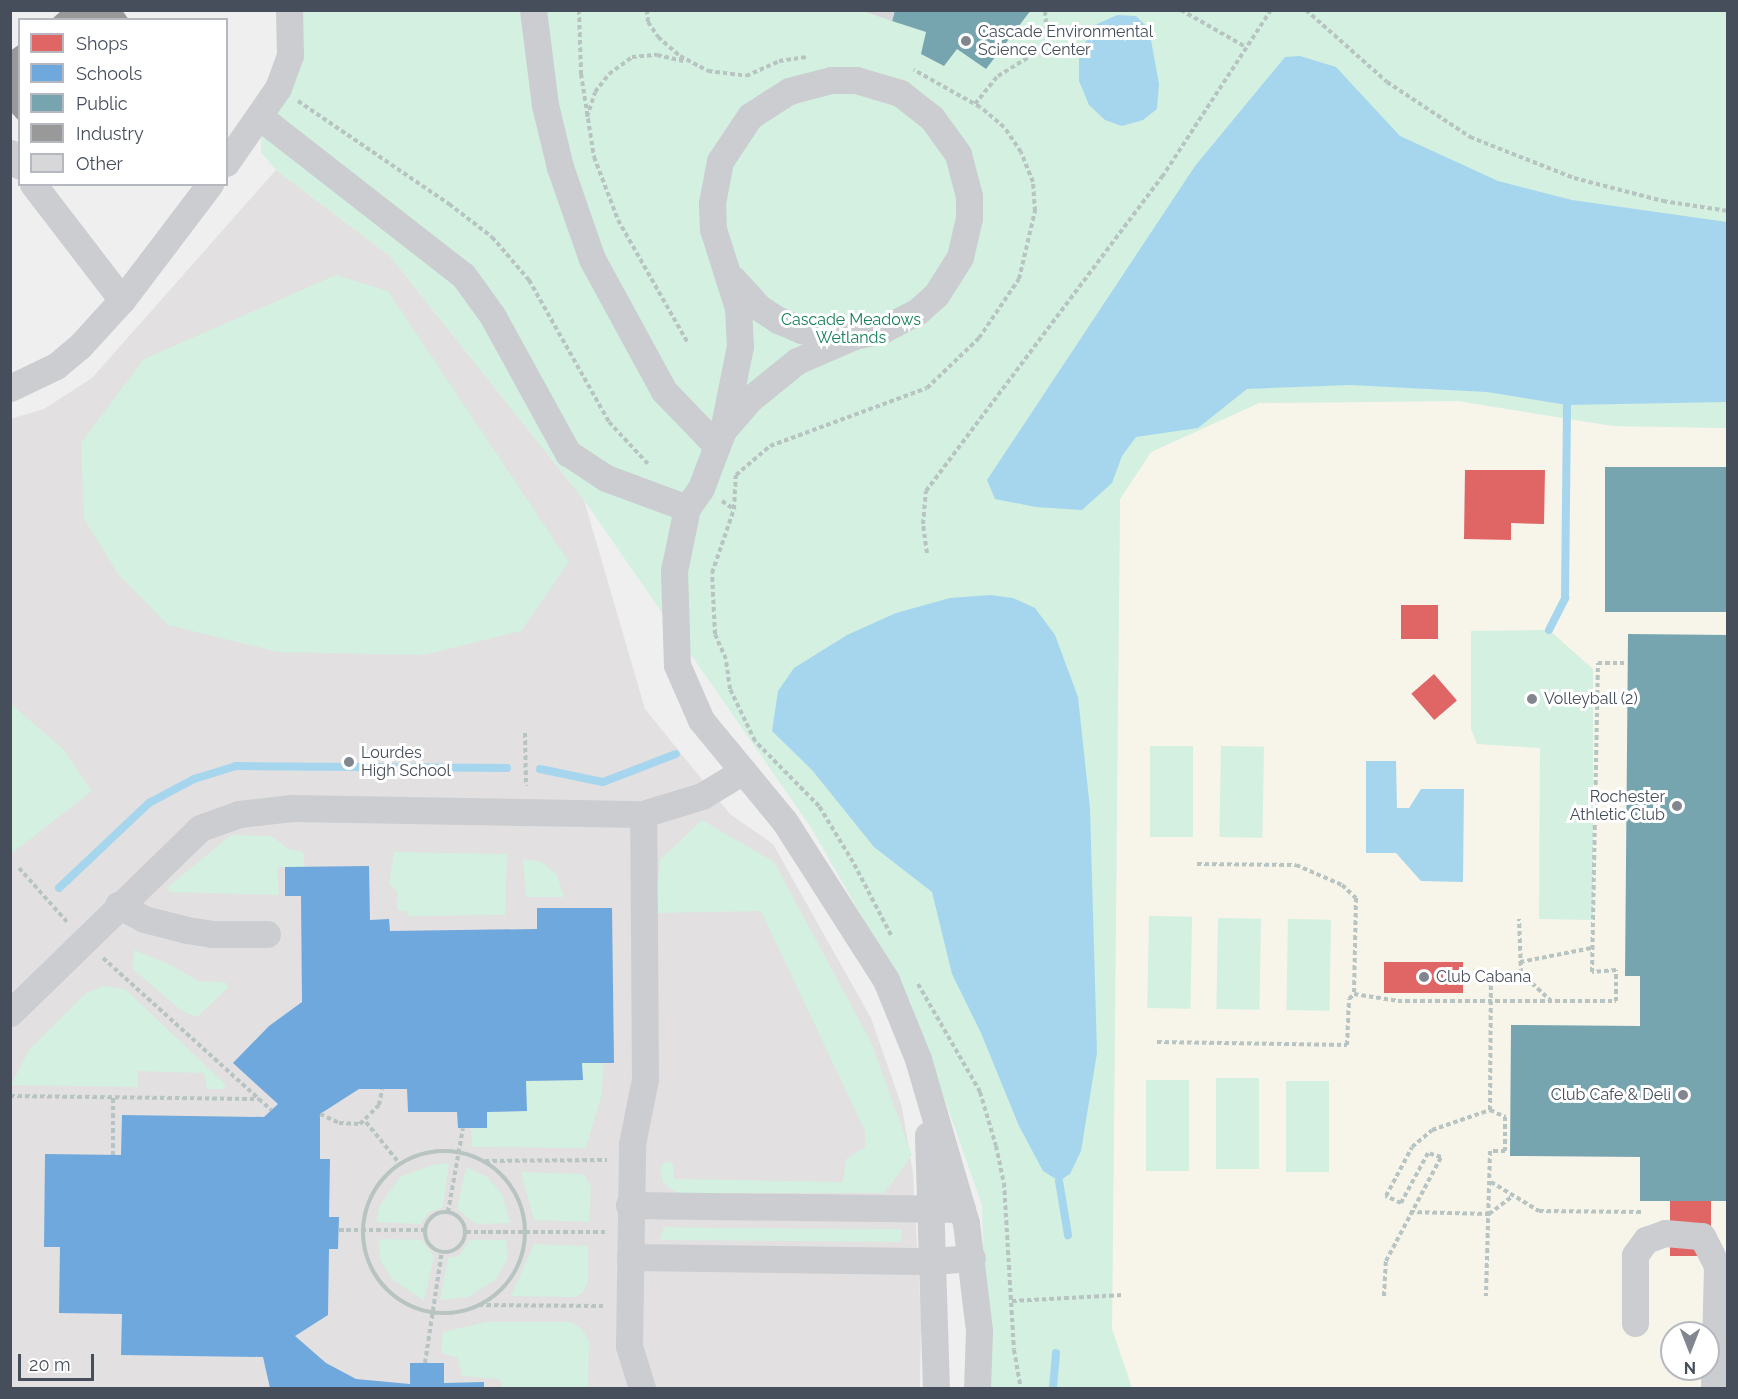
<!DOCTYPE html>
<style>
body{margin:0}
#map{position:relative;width:1738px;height:1399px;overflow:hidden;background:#f0efef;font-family:Raleway,sans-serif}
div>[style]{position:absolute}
.commercial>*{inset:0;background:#f7f4ea}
.education>*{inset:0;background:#e2e0e1}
.green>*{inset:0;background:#d3f0e1;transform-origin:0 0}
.water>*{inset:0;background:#a6d6ee}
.shops>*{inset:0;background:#e06666;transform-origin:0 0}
.schools>*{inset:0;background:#6fa8dc}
.public>*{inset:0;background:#76a5af;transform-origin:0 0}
.industry>*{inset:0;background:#999}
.stream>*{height:8px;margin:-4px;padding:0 4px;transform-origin:4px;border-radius:4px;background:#a6d6ee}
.building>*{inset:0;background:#d7d7d9}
.path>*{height:4px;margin-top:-2px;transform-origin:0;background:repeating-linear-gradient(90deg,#b7c4c1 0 4.5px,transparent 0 7.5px)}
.path>.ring{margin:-2px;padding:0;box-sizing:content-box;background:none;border:4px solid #b7c4c1;border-radius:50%}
.minor>*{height:27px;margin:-13.5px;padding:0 13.5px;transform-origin:13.5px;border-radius:13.5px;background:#cbcdd0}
.dots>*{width:16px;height:16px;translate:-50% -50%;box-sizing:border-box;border:3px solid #fff;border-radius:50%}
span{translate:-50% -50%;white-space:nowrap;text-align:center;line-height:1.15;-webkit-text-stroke:6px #fff;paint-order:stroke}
.poi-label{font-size:16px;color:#464e5c}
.left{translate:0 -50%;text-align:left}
.right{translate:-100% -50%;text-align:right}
.park-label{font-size:16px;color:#157f58}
.frame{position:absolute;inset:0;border:12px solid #464e5c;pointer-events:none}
.legend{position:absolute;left:18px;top:18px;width:210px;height:168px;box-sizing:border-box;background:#fff;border:2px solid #b5b8be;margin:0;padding:8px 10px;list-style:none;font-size:18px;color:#464e5c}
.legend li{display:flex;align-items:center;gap:12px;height:30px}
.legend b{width:30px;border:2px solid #b5b8be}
.north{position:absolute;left:1660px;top:1321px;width:60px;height:60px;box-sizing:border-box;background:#fff;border:2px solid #b5b8be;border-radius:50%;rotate:180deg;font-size:16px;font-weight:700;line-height:24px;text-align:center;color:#464e5c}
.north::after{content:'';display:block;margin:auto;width:21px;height:27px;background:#82868f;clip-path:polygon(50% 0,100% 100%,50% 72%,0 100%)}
.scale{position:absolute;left:18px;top:1354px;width:76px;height:27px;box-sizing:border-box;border:3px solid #464e5c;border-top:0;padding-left:8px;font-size:18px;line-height:21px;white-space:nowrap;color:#464e5c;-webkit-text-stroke:4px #fff;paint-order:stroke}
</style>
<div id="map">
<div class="commercial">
<div style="clip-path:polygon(evenodd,1458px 401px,1613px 426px,1727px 428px,1727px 1388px,1132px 1388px,1112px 1329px,1120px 499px,1151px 452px,1259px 403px,1458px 401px,1672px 1333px,1708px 1333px,1708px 1369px,1672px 1369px,1672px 1333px)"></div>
</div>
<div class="education">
<div style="clip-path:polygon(276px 170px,390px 256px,584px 500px,645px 709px,730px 814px,773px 844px,871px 1018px,902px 1107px,913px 1173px,921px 1320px,920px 1388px,11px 1388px,10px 419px,44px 409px,92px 378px)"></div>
</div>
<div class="green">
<div style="clip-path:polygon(289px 11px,1727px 11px,1727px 428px,1613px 426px,1458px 401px,1259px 403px,1151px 452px,1120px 499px,1112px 1329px,1132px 1388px,987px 1388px,982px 1205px,910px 1001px,812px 829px,584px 500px,390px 256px,276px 170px,261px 152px,261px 118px)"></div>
<div style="clip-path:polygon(336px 275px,388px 291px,569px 562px,521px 631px,424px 655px,278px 652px,168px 625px,118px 574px,84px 519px,81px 443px,144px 359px)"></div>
<div style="clip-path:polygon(1549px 630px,1593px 669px,1593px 920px,1539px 919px,1540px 748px,1477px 744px,1471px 729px,1471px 631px)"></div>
<div style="clip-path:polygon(11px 704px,63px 749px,92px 791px,11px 854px)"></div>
<div style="left:1150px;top:746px;width:43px;height:91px"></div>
<div style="left:1221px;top:746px;width:43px;height:91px;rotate:1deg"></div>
<div style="clip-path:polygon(702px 820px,774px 862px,871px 1042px,912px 1155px,884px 1193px,677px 1193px,663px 1183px,660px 1168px,666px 1161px,673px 1164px,674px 1179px,843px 1182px,846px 1159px,865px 1147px,865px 1131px,761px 911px,655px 913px,660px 860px)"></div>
<div style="clip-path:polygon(231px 835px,271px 836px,289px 849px,303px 852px,305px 867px,277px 867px,279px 895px,169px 892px,168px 887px)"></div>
<div style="clip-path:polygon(394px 852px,507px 854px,505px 915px,408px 916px,407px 911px,397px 910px,397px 891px,389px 884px)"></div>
<div style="clip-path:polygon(523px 859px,542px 862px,557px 875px,564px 897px,526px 897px)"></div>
<div style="left:1149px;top:916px;width:43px;height:92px;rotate:1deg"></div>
<div style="left:1218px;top:918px;width:43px;height:91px;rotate:1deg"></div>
<div style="left:1288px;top:919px;width:43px;height:91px;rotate:1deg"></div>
<div style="clip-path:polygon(134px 950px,169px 964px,198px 981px,225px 982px,228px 988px,197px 1017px,182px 1011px,133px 969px)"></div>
<div style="clip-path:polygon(103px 986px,125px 989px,225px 1084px,225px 1089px,207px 1089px,204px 1073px,138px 1071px,138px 1087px,11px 1085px,29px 1050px,86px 993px)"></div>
<div style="clip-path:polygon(582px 1063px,603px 1063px,602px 1094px,586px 1148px,472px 1147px,471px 1128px,487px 1128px,487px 1112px,526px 1111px,526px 1081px,582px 1080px)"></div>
<div style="left:1216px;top:1078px;width:43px;height:91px"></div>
<div style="left:1146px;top:1080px;width:43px;height:91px"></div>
<div style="left:1286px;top:1081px;width:43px;height:91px"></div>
<div style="clip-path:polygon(449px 1163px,443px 1207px,428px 1213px,421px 1224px,376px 1222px,380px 1205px,400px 1177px,432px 1165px)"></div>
<div style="clip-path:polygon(466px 1167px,487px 1177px,502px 1194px,510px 1223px,476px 1224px,457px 1209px)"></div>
<div style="clip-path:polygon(521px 1172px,584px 1174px,591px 1187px,589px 1222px,534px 1220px)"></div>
<div style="clip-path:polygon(664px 1227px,710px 1228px,902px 1229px,901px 1242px,660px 1240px)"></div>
<div style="clip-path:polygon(379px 1239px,422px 1240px,434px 1256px,424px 1301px,392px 1279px,380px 1260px)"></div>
<div style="clip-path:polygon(469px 1240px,506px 1240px,508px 1258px,495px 1280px,468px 1297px,440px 1300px,448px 1258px,459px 1256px)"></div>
<div style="clip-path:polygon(534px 1244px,588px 1246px,588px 1282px,583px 1292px,575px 1297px,511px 1296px)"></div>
<div style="clip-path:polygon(487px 1322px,571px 1322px,583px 1330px,589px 1342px,588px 1388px,503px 1388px,499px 1379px,462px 1376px,458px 1358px,441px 1353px,443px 1332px)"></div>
</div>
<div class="water">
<div style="clip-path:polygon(1117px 15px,1136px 16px,1149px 29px,1159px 84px,1157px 109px,1143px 120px,1122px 126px,1105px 120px,1089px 105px,1079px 81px,1079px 54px,1095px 25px)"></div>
<div style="clip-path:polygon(1300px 56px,1336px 67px,1400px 136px,1498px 181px,1572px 200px,1727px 222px,1727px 402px,1567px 405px,1487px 392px,1350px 385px,1247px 389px,1198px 428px,1136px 437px,1122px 456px,1112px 483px,1082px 510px,1036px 507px,995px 499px,987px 480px,1195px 166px,1285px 57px)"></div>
<div style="clip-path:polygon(990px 595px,1013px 598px,1035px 608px,1055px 635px,1078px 697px,1090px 808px,1097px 1053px,1081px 1151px,1070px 1174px,1059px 1181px,1043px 1171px,1019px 1126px,981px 1033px,952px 974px,932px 892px,874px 847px,812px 770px,772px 731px,778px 691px,794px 668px,847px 635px,896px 613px,950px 598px)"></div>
<div style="clip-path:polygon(1366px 761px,1396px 761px,1397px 808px,1409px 808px,1421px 789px,1464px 789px,1463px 882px,1421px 881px,1396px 853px,1366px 853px)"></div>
</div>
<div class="shops">
<div style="clip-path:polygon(1465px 470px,1545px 470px,1544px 524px,1511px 523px,1511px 540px,1464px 539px)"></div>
<div style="left:1438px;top:605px;width:34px;height:37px;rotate:90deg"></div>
<div style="left:1434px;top:674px;width:35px;height:30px;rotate:49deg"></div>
<div style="left:1384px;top:962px;width:79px;height:31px"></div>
<div style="left:1670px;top:1201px;width:41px;height:55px"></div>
</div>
<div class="schools">
<div style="clip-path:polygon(369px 866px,370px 920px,389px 919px,390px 931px,537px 929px,537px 908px,612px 908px,614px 1063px,582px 1063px,583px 1080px,526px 1081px,527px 1111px,487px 1112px,487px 1128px,458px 1128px,457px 1112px,408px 1112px,407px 1089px,359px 1089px,320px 1114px,320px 1159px,330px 1159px,329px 1217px,339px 1217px,338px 1249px,329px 1249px,328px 1315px,295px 1336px,326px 1363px,356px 1379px,410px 1384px,410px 1363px,444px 1363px,444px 1383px,484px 1382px,484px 1388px,270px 1388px,263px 1357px,121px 1355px,122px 1314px,59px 1313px,60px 1247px,44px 1247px,45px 1154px,121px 1155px,122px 1115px,264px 1117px,278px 1104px,233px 1063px,269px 1026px,302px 1002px,301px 896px,285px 896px,285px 867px)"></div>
</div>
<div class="public">
<div style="clip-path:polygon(895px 10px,1031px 10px,986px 69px,957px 49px,944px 66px,921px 54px,926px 32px,892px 21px)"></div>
<div style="left:1605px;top:467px;width:123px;height:145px"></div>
<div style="clip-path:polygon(1628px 634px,1728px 635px,1728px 1201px,1640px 1201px,1640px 1157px,1510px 1156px,1511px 1025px,1640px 1026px,1640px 976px,1625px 976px)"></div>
</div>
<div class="industry">
<div style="clip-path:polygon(62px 10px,122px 10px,129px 20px,51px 20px)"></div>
<div style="clip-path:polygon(20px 44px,20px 122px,10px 111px,10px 51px)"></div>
</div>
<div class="stream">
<div style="left:1549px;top:630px;width:36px;rotate:-63deg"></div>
<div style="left:1565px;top:598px;width:193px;rotate:-89.4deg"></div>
<div style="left:540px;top:769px;width:64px;rotate:11.7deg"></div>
<div style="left:603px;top:782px;width:78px;rotate:-21deg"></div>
<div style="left:59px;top:888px;width:124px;rotate:-43.4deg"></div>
<div style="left:149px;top:803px;width:51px;rotate:-28.1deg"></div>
<div style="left:194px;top:779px;width:44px;rotate:-17.2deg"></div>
<div style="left:236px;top:766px;width:271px;rotate:0.4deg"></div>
<div style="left:1059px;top:1181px;width:55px;rotate:80.5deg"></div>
<div style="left:1053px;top:1388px;width:35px;rotate:-85deg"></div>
</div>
<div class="building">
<div style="clip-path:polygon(860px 10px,895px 10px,892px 21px)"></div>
</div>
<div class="path">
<div style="left:579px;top:10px;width:64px;rotate:88.2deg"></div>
<div style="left:581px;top:74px;width:84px;rotate:81.1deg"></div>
<div style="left:594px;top:157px;width:67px;rotate:69.1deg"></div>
<div style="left:618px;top:220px;width:142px;rotate:60.4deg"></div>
<div style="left:647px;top:10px;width:12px;rotate:85deg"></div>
<div style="left:648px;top:22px;width:18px;rotate:56deg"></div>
<div style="left:658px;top:37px;width:29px;rotate:41deg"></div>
<div style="left:680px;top:56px;width:32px;rotate:28deg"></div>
<div style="left:708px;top:71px;width:38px;rotate:7deg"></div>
<div style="left:746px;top:76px;width:36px;rotate:-24deg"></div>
<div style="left:779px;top:61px;width:28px;rotate:-8deg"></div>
<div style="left:1181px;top:10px;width:73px;rotate:29.7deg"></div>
<div style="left:1306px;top:10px;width:108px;rotate:41.6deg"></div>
<div style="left:1387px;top:82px;width:100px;rotate:33.5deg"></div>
<div style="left:1470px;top:137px;width:112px;rotate:21.5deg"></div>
<div style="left:1574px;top:178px;width:92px;rotate:14.5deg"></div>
<div style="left:1663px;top:201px;width:66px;rotate:8.7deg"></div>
<div style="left:298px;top:101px;width:183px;rotate:34.3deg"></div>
<div style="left:449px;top:204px;width:54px;rotate:37.5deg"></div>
<div style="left:492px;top:237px;width:57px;rotate:49.3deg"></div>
<div style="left:529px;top:280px;width:163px;rotate:60.6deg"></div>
<div style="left:609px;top:422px;width:57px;rotate:47.1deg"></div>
<div style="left:975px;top:104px;width:36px;rotate:-51deg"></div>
<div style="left:998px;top:76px;width:52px;rotate:-31.5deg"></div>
<div style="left:1042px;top:49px;width:12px;rotate:-66deg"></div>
<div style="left:1047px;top:38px;width:28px;rotate:-94deg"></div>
<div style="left:587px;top:117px;width:26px;rotate:-72deg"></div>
<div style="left:595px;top:92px;width:23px;rotate:-52deg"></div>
<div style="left:609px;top:74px;width:29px;rotate:-36deg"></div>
<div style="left:632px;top:57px;width:25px;rotate:-5deg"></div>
<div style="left:657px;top:55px;width:28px;rotate:13deg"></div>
<div style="left:722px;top:501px;width:14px;rotate:34deg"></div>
<div style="left:927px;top:553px;width:29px;rotate:-98deg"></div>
<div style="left:923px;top:524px;width:33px;rotate:-85deg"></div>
<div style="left:926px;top:491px;width:393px;rotate:-53.1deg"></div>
<div style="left:1162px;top:177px;width:199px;rotate:-56.9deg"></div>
<div style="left:525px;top:733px;width:53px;rotate:88.9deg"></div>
<div style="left:1197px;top:864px;width:99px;rotate:0.6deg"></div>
<div style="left:1296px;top:865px;width:50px;rotate:23.5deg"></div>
<div style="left:1342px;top:885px;width:19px;rotate:43deg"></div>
<div style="left:1356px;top:898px;width:96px;rotate:91.2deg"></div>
<div style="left:1354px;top:994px;width:45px;rotate:9deg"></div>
<div style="left:1398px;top:1001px;width:218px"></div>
<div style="left:1616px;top:1001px;width:31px;rotate:-90deg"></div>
<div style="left:1616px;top:970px;width:24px;rotate:175deg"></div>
<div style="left:1592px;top:972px;width:309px;rotate:-88.9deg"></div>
<div style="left:1598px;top:663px;width:26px"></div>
<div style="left:19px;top:868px;width:74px;rotate:48.3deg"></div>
<div style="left:891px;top:935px;width:82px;rotate:-117.5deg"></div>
<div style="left:853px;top:862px;width:66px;rotate:-121.3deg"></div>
<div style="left:819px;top:806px;width:91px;rotate:-134.6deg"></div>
<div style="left:755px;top:741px;width:58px;rotate:-115.7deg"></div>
<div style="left:730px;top:689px;width:30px;rotate:-98deg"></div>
<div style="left:726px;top:659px;width:27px;rotate:-114deg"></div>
<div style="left:715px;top:634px;width:61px;rotate:-92.8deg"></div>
<div style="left:712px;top:573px;width:68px;rotate:-71deg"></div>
<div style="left:734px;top:509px;width:34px;rotate:-87deg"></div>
<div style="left:736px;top:475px;width:45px;rotate:-40.5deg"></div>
<div style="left:770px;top:446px;width:167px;rotate:-20.3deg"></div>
<div style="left:927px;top:388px;width:72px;rotate:-43.9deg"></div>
<div style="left:979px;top:338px;width:71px;rotate:-55.9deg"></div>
<div style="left:1019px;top:279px;width:70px;rotate:-76.8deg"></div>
<div style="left:1035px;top:211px;width:29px;rotate:-94deg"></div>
<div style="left:1033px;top:182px;width:32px;rotate:-112deg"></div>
<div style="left:1021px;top:152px;width:30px;rotate:-124deg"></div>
<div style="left:1004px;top:127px;width:31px;rotate:-140deg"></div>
<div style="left:980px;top:107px;width:76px;rotate:-150.7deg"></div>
<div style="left:103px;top:958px;width:227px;rotate:42.1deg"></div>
<div style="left:1520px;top:962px;width:73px;rotate:-11deg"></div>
<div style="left:1521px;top:973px;width:40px;rotate:43deg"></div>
<div style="left:918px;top:984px;width:125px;rotate:60.1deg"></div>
<div style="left:980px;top:1092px;width:56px;rotate:73.5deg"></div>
<div style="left:996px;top:1146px;width:38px;rotate:78deg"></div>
<div style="left:1004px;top:1183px;width:167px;rotate:86.6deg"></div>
<div style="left:1014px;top:1350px;width:39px;rotate:80deg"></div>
<div style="left:1157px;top:1042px;width:190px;rotate:0.9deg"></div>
<div style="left:1347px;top:1045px;width:46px;rotate:-87.5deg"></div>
<div style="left:1349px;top:999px;width:7px;rotate:-45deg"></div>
<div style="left:10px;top:1096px;width:249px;rotate:0.7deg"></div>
<div style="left:1490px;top:1110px;width:137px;rotate:-89.6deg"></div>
<div style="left:1491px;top:973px;width:30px"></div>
<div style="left:1521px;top:973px;width:54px;rotate:-92.1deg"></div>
<div style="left:320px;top:1114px;width:21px;rotate:25deg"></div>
<div style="left:339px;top:1123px;width:21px;rotate:3deg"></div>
<div style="left:360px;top:1124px;width:27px;rotate:-45deg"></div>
<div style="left:379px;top:1105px;width:16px;rotate:-79deg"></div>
<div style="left:366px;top:1122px;width:54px;rotate:51deg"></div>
<div class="ring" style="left:363px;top:1151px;width:158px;height:158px"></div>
<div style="left:113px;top:1155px;width:57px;rotate:-90deg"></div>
<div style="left:485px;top:1161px;width:122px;rotate:-0.5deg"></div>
<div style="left:1491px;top:1182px;width:56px;rotate:31.1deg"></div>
<div style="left:1539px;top:1211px;width:105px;rotate:0.5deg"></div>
<div class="ring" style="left:425px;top:1212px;width:36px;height:36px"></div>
<div style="left:448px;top:1212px;width:85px;rotate:-79.9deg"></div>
<div style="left:1410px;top:1212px;width:79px;rotate:1.5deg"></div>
<div style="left:1489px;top:1214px;width:30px;rotate:-37deg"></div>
<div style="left:339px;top:1230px;width:86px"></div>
<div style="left:466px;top:1232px;width:140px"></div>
<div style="left:1384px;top:1296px;width:35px;rotate:-87deg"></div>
<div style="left:1386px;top:1261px;width:118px;rotate:-62.1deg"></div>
<div style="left:1441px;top:1157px;width:14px;rotate:-163deg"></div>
<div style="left:1428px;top:1153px;width:57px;rotate:118.4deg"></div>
<div style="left:1401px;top:1203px;width:17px;rotate:-155deg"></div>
<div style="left:1386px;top:1196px;width:55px;rotate:-62deg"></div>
<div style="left:1412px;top:1147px;width:26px;rotate:-40deg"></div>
<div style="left:1432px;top:1130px;width:61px;rotate:-19deg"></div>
<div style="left:1490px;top:1110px;width:17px;rotate:25deg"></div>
<div style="left:1505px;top:1117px;width:34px;rotate:90deg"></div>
<div style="left:1505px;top:1151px;width:15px;rotate:180deg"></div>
<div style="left:1490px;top:1151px;width:145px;rotate:91.6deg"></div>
<div style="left:1012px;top:1301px;width:111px;rotate:-3.1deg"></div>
<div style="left:479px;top:1305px;width:124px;rotate:0.5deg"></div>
<div style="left:425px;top:1363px;width:113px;rotate:-81.4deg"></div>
</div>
<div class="minor">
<div style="left:533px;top:10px;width:96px;rotate:82.8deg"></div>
<div style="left:545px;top:105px;width:64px;rotate:76.4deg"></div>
<div style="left:560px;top:167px;width:97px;rotate:70.8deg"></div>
<div style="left:592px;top:259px;width:150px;rotate:61.4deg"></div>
<div style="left:664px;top:391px;width:76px;rotate:46.1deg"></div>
<div style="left:261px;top:118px;width:256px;rotate:37.9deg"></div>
<div style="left:463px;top:275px;width:49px;rotate:54.1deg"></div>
<div style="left:492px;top:315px;width:158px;rotate:61.2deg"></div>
<div style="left:568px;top:453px;width:45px;rotate:33.3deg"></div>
<div style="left:606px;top:478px;width:86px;rotate:20.3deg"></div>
<div style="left:10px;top:153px;width:16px;rotate:52deg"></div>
<div style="left:226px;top:163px;width:91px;rotate:-55.3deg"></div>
<div style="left:278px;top:88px;width:35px;rotate:-70deg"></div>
<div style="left:290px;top:55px;width:45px;rotate:-91.3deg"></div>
<div style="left:33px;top:184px;width:146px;rotate:52.5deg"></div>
<div style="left:734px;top:280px;width:36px;rotate:48deg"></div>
<div style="left:758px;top:307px;width:24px;rotate:33deg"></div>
<div style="left:778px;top:320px;width:25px;rotate:23deg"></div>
<div style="left:801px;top:330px;width:47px;rotate:7.3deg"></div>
<div style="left:10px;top:388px;width:51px;rotate:-25.6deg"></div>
<div style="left:56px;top:366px;width:31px;rotate:-40deg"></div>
<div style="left:80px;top:346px;width:62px;rotate:-47.6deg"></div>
<div style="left:122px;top:300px;width:146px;rotate:-52.8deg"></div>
<div style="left:723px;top:430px;width:43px;rotate:-48.8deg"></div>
<div style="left:751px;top:398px;width:59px;rotate:-38.8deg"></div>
<div style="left:797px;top:361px;width:62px;rotate:-23.7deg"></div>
<div style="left:854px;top:336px;width:29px;rotate:-12deg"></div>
<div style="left:882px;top:330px;width:41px;rotate:-27.8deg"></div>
<div style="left:918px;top:311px;width:24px;rotate:-42deg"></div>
<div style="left:936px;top:295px;width:45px;rotate:-57.7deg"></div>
<div style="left:960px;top:257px;width:40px;rotate:-77deg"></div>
<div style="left:969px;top:218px;width:22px;rotate:-90deg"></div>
<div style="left:969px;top:196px;width:43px;rotate:-104.7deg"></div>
<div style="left:958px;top:154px;width:44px;rotate:-125.8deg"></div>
<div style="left:932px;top:118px;width:41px;rotate:-142deg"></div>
<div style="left:900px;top:93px;width:46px;rotate:-163.5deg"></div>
<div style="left:856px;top:80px;width:25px;rotate:180deg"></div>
<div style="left:831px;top:80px;width:43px;rotate:165.3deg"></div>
<div style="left:789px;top:91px;width:46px;rotate:147.3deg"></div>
<div style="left:750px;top:116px;width:54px;rotate:123.7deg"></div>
<div style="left:720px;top:161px;width:43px;rotate:100.8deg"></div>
<div style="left:712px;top:203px;width:26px;rotate:88deg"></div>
<div style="left:713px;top:229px;width:83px;rotate:72.4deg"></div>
<div style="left:738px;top:308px;width:38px;rotate:87deg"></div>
<div style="left:740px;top:346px;width:86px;rotate:101.4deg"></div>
<div style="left:723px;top:430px;width:62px;rotate:110.8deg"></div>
<div style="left:701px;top:488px;width:24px;rotate:125deg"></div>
<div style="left:687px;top:508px;width:64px;rotate:101.7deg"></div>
<div style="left:674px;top:571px;width:94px;rotate:88.2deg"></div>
<div style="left:677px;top:665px;width:60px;rotate:66.4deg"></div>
<div style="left:701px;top:720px;width:132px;rotate:50.5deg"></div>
<div style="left:785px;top:822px;width:188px;rotate:57.4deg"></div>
<div style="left:886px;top:980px;width:85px;rotate:67.9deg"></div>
<div style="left:918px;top:1059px;width:171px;rotate:73.7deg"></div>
<div style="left:966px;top:1223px;width:109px;rotate:83.1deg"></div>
<div style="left:979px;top:1331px;width:57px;rotate:92deg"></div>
<div style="left:118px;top:905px;width:30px;rotate:28deg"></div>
<div style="left:144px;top:919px;width:44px;rotate:14.3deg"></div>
<div style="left:187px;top:930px;width:25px;rotate:9deg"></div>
<div style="left:212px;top:934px;width:55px"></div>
<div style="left:10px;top:1013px;width:265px;rotate:-44.2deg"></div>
<div style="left:200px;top:828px;width:41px;rotate:-19.7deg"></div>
<div style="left:239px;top:814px;width:53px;rotate:-6.5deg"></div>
<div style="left:292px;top:808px;width:351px;rotate:1deg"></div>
<div style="left:643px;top:814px;width:62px;rotate:-17deg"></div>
<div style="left:702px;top:796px;width:48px;rotate:-31.4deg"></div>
<div style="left:928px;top:1135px;width:253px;rotate:88.2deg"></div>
<div style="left:629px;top:1205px;width:333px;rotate:0.7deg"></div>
<div style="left:630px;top:1257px;width:302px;rotate:0.8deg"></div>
<div style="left:932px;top:1261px;width:40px;rotate:-4.3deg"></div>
<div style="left:1635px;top:1323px;width:68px;rotate:-90deg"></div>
<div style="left:1635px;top:1255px;width:19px;rotate:-54deg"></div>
<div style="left:1646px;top:1240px;width:20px;rotate:-20deg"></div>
<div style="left:1665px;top:1233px;width:37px;rotate:5deg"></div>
<div style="left:1702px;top:1236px;width:34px;rotate:63deg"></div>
<div style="left:1717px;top:1266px;width:122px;rotate:91.4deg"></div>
<div style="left:642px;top:1388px;width:44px;rotate:-107.2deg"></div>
<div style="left:629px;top:1346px;width:202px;rotate:-89.1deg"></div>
<div style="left:632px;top:1144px;width:66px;rotate:-78.7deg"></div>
<div style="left:645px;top:1079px;width:265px;rotate:-90.4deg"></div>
</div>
<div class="dots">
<div style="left:966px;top:41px;background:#82868f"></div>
<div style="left:1532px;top:699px;background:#82868f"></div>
<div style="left:349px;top:762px;background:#82868f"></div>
<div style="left:1677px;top:806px;background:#82868f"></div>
<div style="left:1424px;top:977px;background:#82868f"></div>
<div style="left:1683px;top:1095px;background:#82868f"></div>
</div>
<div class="poi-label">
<span class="left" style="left:978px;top:41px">Cascade Environmental<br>Science Center</span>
<span class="left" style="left:1544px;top:699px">Volleyball (2)</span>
<span class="left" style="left:361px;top:762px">Lourdes<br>High School</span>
<span class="right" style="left:1665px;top:806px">Rochester<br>Athletic Club</span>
<span class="left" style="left:1436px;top:977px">Club Cabana</span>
<span class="right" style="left:1671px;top:1095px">Club Cafe &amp; Deli</span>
</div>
<div class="park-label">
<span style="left:851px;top:329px">Cascade Meadows<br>Wetlands</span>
</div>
<div class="frame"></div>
<ul class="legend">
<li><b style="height:16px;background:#e06666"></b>Shops</li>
<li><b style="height:16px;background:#6fa8dc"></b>Schools</li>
<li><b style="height:16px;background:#76a5af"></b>Public</li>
<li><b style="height:16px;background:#999"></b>Industry</li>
<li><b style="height:16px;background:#d7d7d9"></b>Other</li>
</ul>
<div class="north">N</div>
<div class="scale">20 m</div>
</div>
